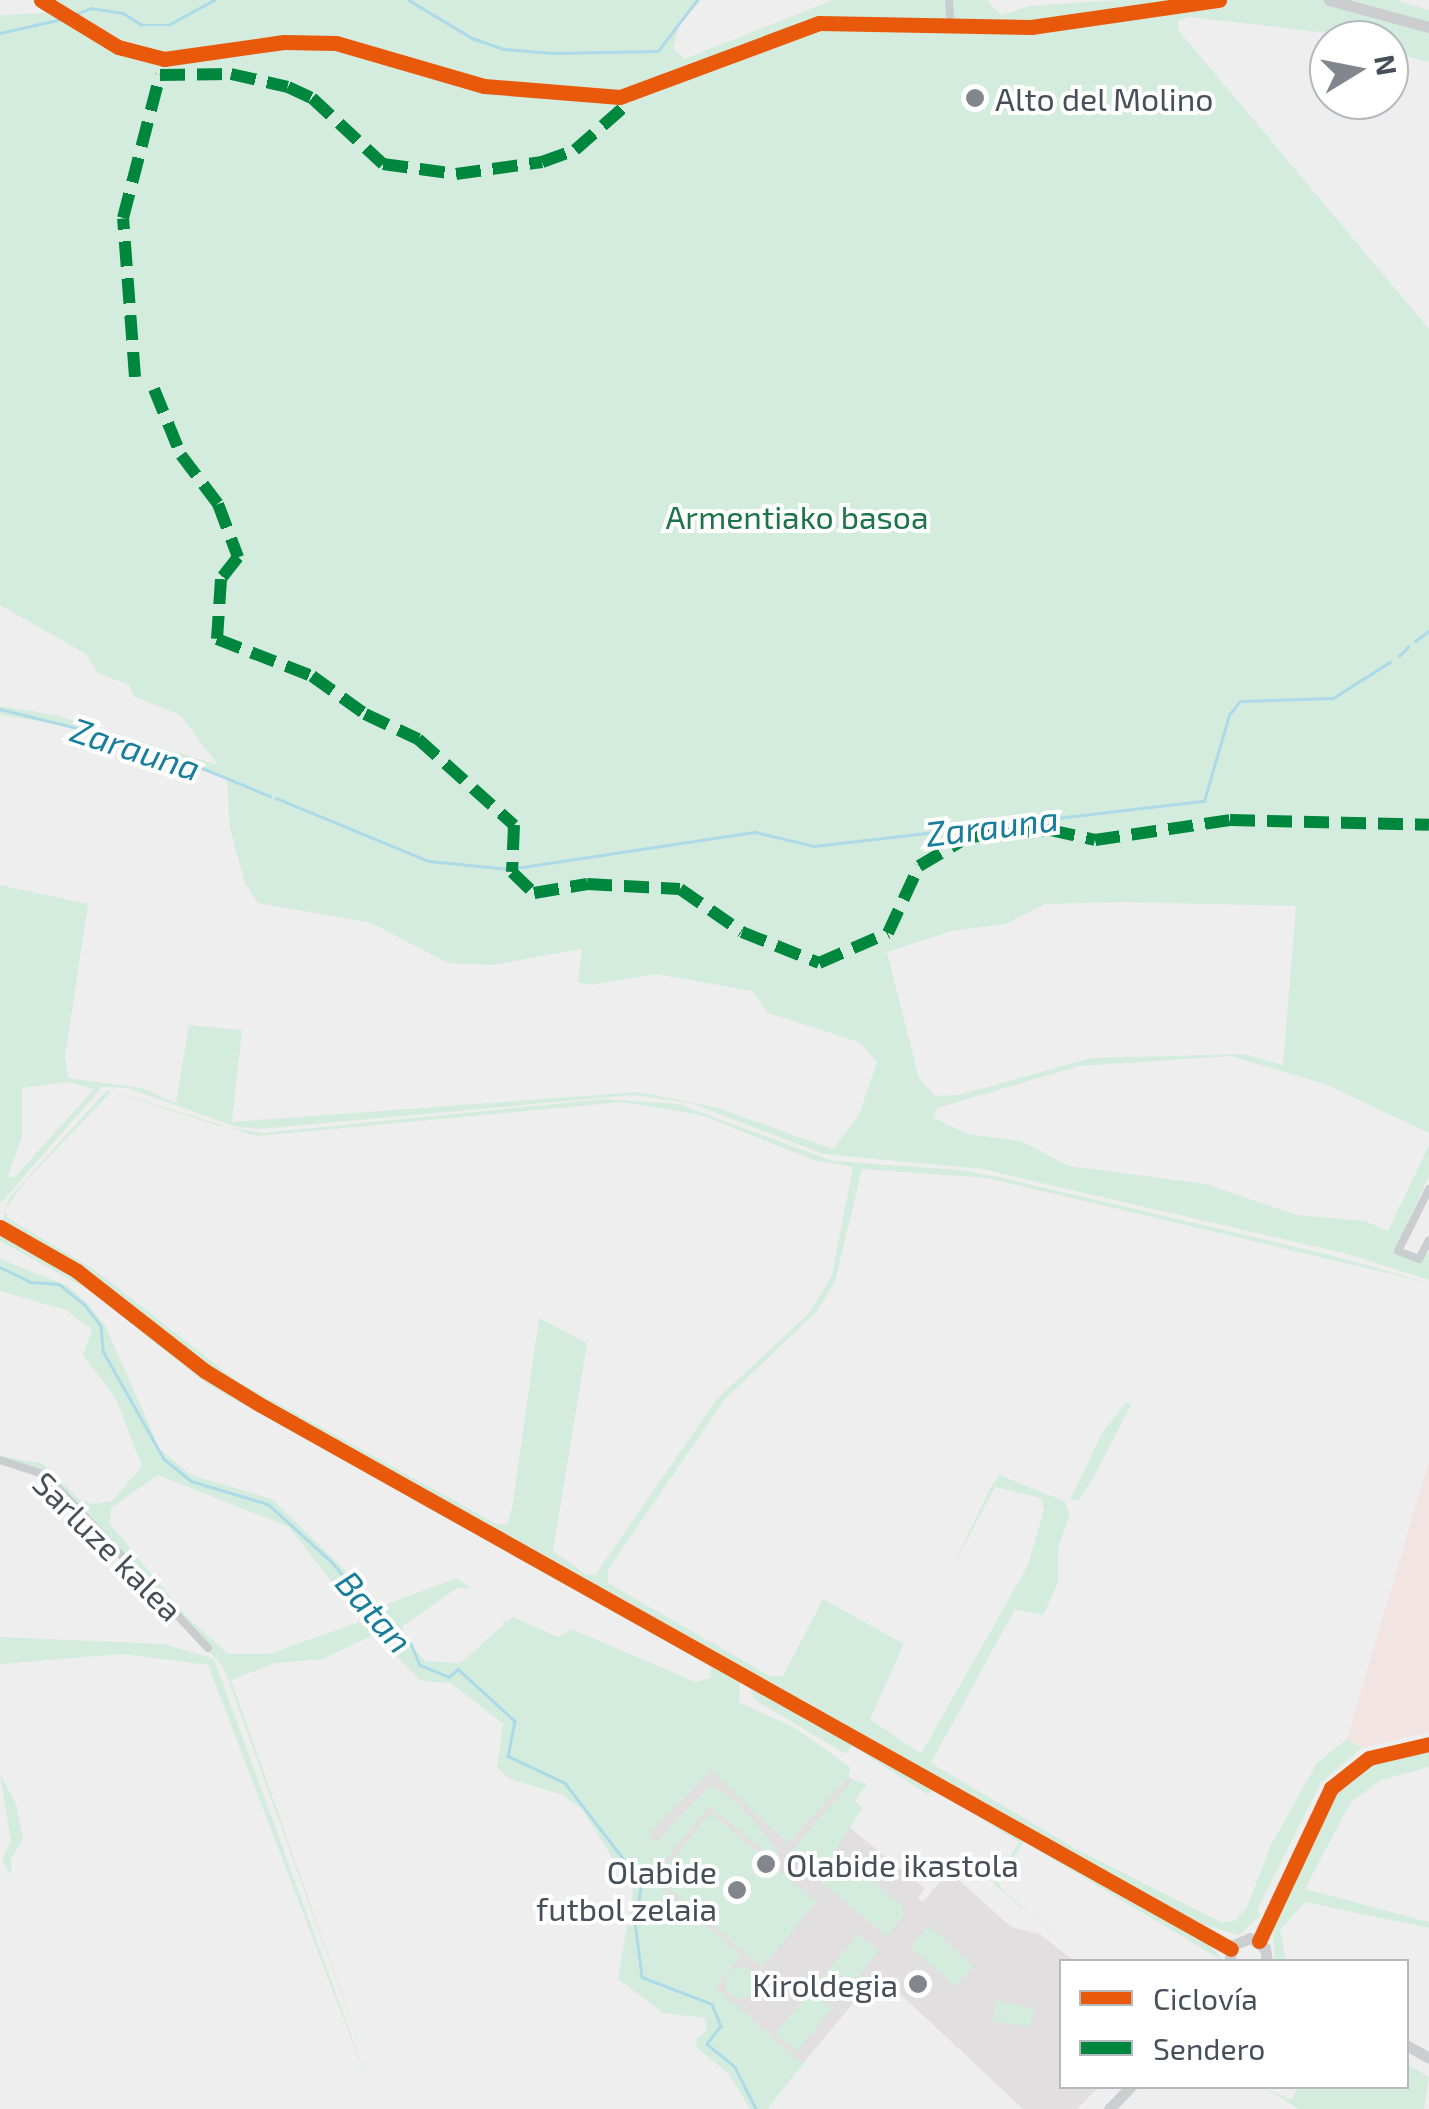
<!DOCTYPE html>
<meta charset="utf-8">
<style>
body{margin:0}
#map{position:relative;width:1429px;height:2109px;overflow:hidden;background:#efeeee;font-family:"Exo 2",sans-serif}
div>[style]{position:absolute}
.education>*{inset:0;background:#e1dfdf}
.medical>*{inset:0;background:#f1e4e3}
.green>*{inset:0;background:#d4ecde;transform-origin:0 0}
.round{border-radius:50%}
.stream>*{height:2.5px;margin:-1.25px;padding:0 1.25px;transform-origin:1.25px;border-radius:1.25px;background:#acdae7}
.street>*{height:8px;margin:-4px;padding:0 4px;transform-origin:4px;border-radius:4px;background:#cacdcf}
.secondary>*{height:11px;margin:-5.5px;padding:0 5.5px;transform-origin:5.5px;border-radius:5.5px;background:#cbcdcf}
.quiet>*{height:12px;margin-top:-6px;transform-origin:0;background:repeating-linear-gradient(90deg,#00873e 0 25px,transparent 0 37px)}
.cycleway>*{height:15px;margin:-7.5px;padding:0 7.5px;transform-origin:7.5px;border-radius:7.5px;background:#e8590c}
.dots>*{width:28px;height:28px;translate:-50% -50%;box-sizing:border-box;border:5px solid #fff;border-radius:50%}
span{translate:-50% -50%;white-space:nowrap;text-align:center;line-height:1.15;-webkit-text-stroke:8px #fff;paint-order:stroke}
.poi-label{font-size:32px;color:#475059}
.left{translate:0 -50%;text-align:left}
.right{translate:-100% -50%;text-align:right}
.park-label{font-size:32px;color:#1e744a}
.street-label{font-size:32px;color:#475059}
.water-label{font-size:35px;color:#187e9b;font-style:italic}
.legend{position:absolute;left:1059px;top:1959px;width:350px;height:130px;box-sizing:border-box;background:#fff;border:2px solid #b5b9bd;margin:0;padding:12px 18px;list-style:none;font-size:30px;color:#475059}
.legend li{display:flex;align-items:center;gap:20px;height:50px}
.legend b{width:50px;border:2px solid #b5b9bd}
.north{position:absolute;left:1309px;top:20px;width:100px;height:100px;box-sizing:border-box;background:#fff;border:2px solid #b5b9bd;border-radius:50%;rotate:80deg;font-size:28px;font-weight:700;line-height:40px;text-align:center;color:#475059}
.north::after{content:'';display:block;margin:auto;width:35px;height:45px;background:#82878d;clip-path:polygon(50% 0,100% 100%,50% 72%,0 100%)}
</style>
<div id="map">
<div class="education">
<div style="clip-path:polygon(502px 1620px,847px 1775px,861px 1786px,851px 1799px,863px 1808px,848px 1826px,925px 1889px,918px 1898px,923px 1902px,949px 1871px,1011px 1927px,1040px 1934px,1074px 1961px,1062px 1962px,1062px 2086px,1099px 2087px,1077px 2109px,1023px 2109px,878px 1973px,772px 2101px,712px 1984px)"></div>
</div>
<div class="medical">
<div style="clip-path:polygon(1429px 1461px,1429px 1732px,1362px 1748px,1347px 1739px)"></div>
</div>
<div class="green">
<div style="clip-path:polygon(evenodd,30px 0,45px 5px,46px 0,701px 0,680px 24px,673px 48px,684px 59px,833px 0,987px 0,1001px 15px,1030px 6px,1118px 0,1395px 0,1429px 10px,1429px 62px,1389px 51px,1389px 40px,1188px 17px,1178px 21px,1179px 31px,1429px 329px,1429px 1133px,1325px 1084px,1231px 1056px,1080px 1066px,937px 1108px,934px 1118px,967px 1134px,1021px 1141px,1069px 1166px,1206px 1184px,1297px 1215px,1365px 1221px,1388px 1231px,1429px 1145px,1429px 1176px,1395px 1250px,1421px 1261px,1429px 1252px,1429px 1280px,1351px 1255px,982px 1169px,823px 1154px,691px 1103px,633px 1095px,259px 1129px,237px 1127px,127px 1088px,102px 1087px,0 1204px,0 885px,88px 904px,65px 1057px,68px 1078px,142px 1088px,176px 1103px,189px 1025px,242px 1030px,232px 1122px,638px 1092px,715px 1107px,833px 1149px,859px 1115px,877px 1062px,859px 1042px,768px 1013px,752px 991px,657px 974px,590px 985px,578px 982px,582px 949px,492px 965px,448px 963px,371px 923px,258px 903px,245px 883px,230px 829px,227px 779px,77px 727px,0 715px,0 706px,55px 715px,218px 765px,180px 715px,133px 696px,129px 685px,98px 673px,86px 654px,0 605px,0 15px,46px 13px,30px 0,1125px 902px,1296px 906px,1283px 1065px,1244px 1054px,1091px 1058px,959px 1095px,935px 1096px,919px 1078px,887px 952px,952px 931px,1006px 924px,1045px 904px,1125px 902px,30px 0,67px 1082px,94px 1089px,15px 1177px,8px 1177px,22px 1136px,22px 1088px,67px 1082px)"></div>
<div style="clip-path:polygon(evenodd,107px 1090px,216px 1125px,262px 1133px,605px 1099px,678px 1104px,833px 1161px,961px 1170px,998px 1177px,1330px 1255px,1429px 1283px,988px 1178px,862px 1169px,835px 1282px,817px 1311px,724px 1400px,608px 1570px,608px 1583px,770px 1676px,783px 1676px,823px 1599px,904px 1644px,870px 1719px,921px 1754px,1028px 1565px,1044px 1509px,1041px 1498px,995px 1487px,951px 1570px,990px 1488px,999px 1475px,1064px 1501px,1070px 1514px,1058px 1548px,1058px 1583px,1043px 1615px,1015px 1609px,931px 1763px,1078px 1850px,1223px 1923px,1236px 1920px,1247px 1907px,1271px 1845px,1317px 1763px,1347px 1739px,1362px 1748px,1321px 1782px,1257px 1910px,1261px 1915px,1239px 1935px,1201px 1924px,220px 1374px,82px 1266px,2px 1222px,9px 1198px,107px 1090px,112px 1091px,257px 1136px,623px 1102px,701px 1115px,813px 1160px,853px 1167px,832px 1275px,810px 1312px,716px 1400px,595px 1575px,587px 1575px,553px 1551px,587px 1343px,539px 1318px,512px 1509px,507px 1525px,495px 1523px,237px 1381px,95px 1270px,8px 1218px,5px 1210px,24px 1183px,112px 1091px)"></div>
<div style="clip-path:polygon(evenodd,0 1233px,93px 1289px,215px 1385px,740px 1679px,739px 1702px,797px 1729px,850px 1767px,849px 1776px,788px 1844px,711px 1770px,648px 1835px,656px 1842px,710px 1785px,737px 1802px,777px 1849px,774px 1859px,709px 1806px,651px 1878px,741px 1955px,715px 1987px,803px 2064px,767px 2109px,750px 2109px,729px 2074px,697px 2048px,696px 2039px,707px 2030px,705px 2018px,663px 2013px,618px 1979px,633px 1891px,582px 1809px,562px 1795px,510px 1779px,497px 1768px,503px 1724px,451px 1683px,421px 1681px,389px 1649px,383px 1630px,323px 1659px,276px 1663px,231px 1680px,383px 2109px,224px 1668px,49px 1474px,0 1456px,42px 1463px,80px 1500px,94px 1504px,112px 1501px,142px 1466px,116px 1399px,83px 1355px,92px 1330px,66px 1310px,0 1291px,0 1259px,68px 1286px,89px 1305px,106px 1327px,159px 1448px,191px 1475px,272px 1499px,382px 1606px,456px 1578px,471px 1588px,457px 1588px,403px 1626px,402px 1635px,425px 1661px,460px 1663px,513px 1617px,558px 1637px,571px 1629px,696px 1682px,710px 1678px,711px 1667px,207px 1384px,87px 1289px,0 1241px,0 1233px,158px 1475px,289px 1527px,362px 1621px,269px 1654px,228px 1654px,187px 1617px,110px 1524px,111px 1508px,158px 1475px)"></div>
<div style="clip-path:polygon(1126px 1402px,1131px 1405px,1097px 1471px,1079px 1500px,1070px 1500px,1101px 1435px)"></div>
<div style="clip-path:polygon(0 1637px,164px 1644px,214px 1659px,378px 2109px,208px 1665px,123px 1654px,0 1664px)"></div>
<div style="clip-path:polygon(748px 1684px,932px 1787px,932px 1790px,927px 1794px,852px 1746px,846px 1754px,755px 1700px)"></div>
<div style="clip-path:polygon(1429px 1749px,1429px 1767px,1381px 1780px,1350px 1803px,1305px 1889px,1429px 1922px,1429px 1928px,1305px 1902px,1280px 1930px,1286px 1961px,1275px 1961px,1272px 1921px,1333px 1796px,1376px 1762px)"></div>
<div style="clip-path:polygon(0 1774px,16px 1804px,23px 1840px,11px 1859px,11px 1875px,37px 1924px,2px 1859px,11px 1842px)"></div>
<div style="clip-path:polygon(853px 1780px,867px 1784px,855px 1801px,863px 1808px,835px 1850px,902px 1906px,904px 1915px,887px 1937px,789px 1854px)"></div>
<div style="left:711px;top:1813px;width:138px;height:85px;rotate:40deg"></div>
<div style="clip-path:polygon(971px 1813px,1208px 1942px,1223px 1961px,1024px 1842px,998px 1882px,1001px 1888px,1085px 1961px,994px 1884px,1019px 1842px)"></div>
<div style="left:929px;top:1926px;width:60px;height:28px;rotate:42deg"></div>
<div style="left:858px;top:1934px;width:27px;height:55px;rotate:39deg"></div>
<div class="round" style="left:725px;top:1967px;width:32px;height:32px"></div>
<div style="left:810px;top:1991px;width:28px;height:55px;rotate:39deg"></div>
<div style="left:997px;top:2001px;width:37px;height:20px;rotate:11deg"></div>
<div style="clip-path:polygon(1407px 2064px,1429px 2077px,1424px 2109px,1299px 2109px,1263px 2087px,1292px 2100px,1297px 2087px,1406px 2086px)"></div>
</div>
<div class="stream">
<div style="left:409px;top:0;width:74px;rotate:31.1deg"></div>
<div style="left:472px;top:38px;width:34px;rotate:19deg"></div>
<div style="left:504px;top:49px;width:48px;rotate:4.8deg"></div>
<div style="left:552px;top:53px;width:106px;rotate:-1.1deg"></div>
<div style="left:658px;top:51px;width:64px;rotate:-52.6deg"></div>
<div style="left:74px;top:15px;width:18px;rotate:-22deg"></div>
<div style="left:91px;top:8px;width:32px;rotate:9deg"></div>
<div style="left:123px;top:13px;width:22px;rotate:32deg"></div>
<div style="left:142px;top:25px;width:26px"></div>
<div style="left:168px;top:25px;width:52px;rotate:-28.5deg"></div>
<div style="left:0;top:33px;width:64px;rotate:-12.7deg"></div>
<div style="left:1415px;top:641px;width:17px;rotate:-36deg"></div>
<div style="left:1399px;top:656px;width:13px;rotate:-45deg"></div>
<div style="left:0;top:709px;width:154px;rotate:13.9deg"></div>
<div style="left:149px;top:746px;width:131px;rotate:22.5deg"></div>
<div style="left:276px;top:798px;width:165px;rotate:22.4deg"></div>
<div style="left:429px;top:861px;width:80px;rotate:5.7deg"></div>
<div style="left:516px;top:868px;width:242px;rotate:-8.6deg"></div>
<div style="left:755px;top:832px;width:61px;rotate:13.3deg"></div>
<div style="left:814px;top:846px;width:393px;rotate:-6.6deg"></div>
<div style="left:1204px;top:801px;width:90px;rotate:-73.8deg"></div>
<div style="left:1229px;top:715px;width:18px;rotate:-52deg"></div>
<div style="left:1240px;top:701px;width:93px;rotate:-1.8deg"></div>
<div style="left:1333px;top:698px;width:67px;rotate:-32.3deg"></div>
<div style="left:0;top:1267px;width:34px;rotate:26deg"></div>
<div style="left:31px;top:1282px;width:28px;rotate:4deg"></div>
<div style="left:59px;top:1284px;width:32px;rotate:39deg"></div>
<div style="left:84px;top:1304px;width:28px;rotate:52deg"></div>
<div style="left:101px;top:1326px;width:25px;rotate:85deg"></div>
<div style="left:103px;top:1351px;width:124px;rotate:60.5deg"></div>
<div style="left:164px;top:1459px;width:35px;rotate:39deg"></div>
<div style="left:191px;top:1481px;width:80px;rotate:16.6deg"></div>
<div style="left:268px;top:1504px;width:86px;rotate:42.2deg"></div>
<div style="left:332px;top:1562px;width:96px;rotate:50.5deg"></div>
<div style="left:393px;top:1636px;width:20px;rotate:24deg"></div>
<div style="left:411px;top:1644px;width:23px;rotate:67deg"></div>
<div style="left:420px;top:1665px;width:31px;rotate:22deg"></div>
<div style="left:449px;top:1677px;width:12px;rotate:-42deg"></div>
<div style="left:458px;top:1669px;width:77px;rotate:42.4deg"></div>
<div style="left:515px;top:1721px;width:36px;rotate:101deg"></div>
<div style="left:508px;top:1756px;width:63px;rotate:25.3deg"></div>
<div style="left:565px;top:1783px;width:126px;rotate:52.4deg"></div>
<div style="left:642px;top:1883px;width:40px;rotate:100deg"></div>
<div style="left:635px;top:1922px;width:55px;rotate:82.7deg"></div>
<div style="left:642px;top:1977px;width:75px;rotate:21.1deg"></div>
<div style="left:712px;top:2004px;width:24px;rotate:68deg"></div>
<div style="left:721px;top:2026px;width:23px;rotate:128deg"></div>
<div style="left:707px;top:2044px;width:36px;rotate:39deg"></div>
<div style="left:735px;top:2067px;width:47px;rotate:63.4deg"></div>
</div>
<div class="street">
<div style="left:949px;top:0;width:26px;rotate:86deg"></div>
<div style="left:1429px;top:1189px;width:69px;rotate:116.6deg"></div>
<div style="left:1398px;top:1251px;width:22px;rotate:21deg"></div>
<div style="left:1419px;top:1259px;width:21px;rotate:-62deg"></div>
<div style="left:0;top:1460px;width:48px;rotate:18.1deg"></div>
<div style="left:46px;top:1475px;width:237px;rotate:46.9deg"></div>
<div style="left:1259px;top:1941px;width:169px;rotate:-64.8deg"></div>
<div style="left:1331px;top:1788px;width:48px;rotate:-38.3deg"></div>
<div style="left:1369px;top:1758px;width:62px;rotate:-13.1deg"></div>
</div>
<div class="secondary">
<div style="left:41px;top:0;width:90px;rotate:31.4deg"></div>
<div style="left:118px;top:47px;width:48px;rotate:14.6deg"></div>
<div style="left:164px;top:59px;width:121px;rotate:-8.1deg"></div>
<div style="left:284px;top:42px;width:52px;rotate:1.1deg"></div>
<div style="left:336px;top:43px;width:154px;rotate:16.2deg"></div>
<div style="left:484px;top:86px;width:136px;rotate:4.6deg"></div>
<div style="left:620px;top:97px;width:212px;rotate:-20.4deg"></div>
<div style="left:819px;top:23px;width:212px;rotate:1.1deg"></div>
<div style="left:1031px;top:27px;width:190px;rotate:-8.2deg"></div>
<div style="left:1329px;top:0;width:104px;rotate:15.1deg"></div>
<div style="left:0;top:1227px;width:89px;rotate:29.7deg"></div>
<div style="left:77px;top:1271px;width:162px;rotate:38deg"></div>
<div style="left:205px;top:1371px;width:63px;rotate:31.4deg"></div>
<div style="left:259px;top:1404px;width:1114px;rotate:29.28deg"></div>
<div style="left:1229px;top:1962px;width:17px;rotate:-77deg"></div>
<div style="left:1233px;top:1945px;width:18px;rotate:-22deg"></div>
<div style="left:1250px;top:1938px;width:18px;rotate:34deg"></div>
<div style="left:1265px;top:1948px;width:14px;rotate:82deg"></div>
<div style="left:1406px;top:2045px;width:26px;rotate:29deg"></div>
<div style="left:1109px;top:2109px;width:32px;rotate:-46deg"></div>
</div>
<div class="quiet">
<div style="left:135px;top:377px;width:159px;rotate:-94.3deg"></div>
<div style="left:123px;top:218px;width:148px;rotate:-75.5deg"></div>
<div style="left:160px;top:75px;width:71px;rotate:-0.8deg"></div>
<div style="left:231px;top:74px;width:58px;rotate:12.8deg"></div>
<div style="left:288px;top:87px;width:26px;rotate:25deg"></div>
<div style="left:312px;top:98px;width:97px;rotate:42.9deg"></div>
<div style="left:383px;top:164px;width:74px;rotate:7.8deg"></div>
<div style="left:456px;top:174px;width:87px;rotate:-7.9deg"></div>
<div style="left:542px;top:162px;width:35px;rotate:-20deg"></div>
<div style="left:575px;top:150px;width:67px;rotate:-41.3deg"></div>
<div style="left:154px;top:389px;width:71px;rotate:67.8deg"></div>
<div style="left:181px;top:455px;width:61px;rotate:52.9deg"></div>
<div style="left:218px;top:504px;width:57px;rotate:69.3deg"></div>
<div style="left:238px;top:557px;width:28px;rotate:128deg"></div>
<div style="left:221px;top:579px;width:60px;rotate:93.8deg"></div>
<div style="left:217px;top:639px;width:102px;rotate:21.3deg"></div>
<div style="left:312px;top:676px;width:65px;rotate:35.6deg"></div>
<div style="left:365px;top:714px;width:59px;rotate:25.3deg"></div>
<div style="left:418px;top:739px;width:129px;rotate:41.9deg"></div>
<div style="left:514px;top:825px;width:47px;rotate:92.4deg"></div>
<div style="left:512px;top:872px;width:30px;rotate:44deg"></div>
<div style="left:534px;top:893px;width:54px;rotate:-9.6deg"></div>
<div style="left:587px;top:884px;width:93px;rotate:3.1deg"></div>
<div style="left:680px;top:889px;width:75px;rotate:34.7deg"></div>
<div style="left:742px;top:932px;width:83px;rotate:21.9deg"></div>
<div style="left:819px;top:963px;width:75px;rotate:-23.5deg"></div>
<div style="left:888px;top:933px;width:74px;rotate:-65.2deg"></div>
<div style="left:919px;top:866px;width:57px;rotate:-30.6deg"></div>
<div style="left:968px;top:837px;width:82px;rotate:-4.9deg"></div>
<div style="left:1050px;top:830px;width:46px;rotate:12.5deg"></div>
<div style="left:1095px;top:840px;width:136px;rotate:-8.4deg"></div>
<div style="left:1230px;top:820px;width:199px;rotate:1.4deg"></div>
</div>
<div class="cycleway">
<div style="left:41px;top:0;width:90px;rotate:31.4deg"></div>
<div style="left:118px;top:47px;width:48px;rotate:14.6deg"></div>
<div style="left:164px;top:59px;width:121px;rotate:-8.1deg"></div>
<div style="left:284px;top:42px;width:52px;rotate:1.1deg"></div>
<div style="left:336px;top:43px;width:154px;rotate:16.2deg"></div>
<div style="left:484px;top:86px;width:136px;rotate:4.6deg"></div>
<div style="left:620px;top:97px;width:212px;rotate:-20.4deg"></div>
<div style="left:819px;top:23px;width:212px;rotate:1.1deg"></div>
<div style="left:1031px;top:27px;width:190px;rotate:-8.2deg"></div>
<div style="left:0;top:1227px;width:89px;rotate:29.7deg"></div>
<div style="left:77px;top:1271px;width:162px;rotate:38deg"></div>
<div style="left:205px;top:1371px;width:63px;rotate:31.4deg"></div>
<div style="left:259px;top:1404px;width:1114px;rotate:29.28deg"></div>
<div style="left:1259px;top:1941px;width:169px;rotate:-64.8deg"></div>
<div style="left:1331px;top:1788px;width:48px;rotate:-38.3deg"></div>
<div style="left:1369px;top:1758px;width:62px;rotate:-13.1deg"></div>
</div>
<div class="dots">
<div style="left:975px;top:98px;background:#82878d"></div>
<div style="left:766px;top:1864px;background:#82878d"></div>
<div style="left:737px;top:1890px;background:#82878d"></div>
<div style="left:918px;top:1984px;background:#82878d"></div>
</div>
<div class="poi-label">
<span class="left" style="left:995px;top:98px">Alto del Molino</span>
<span class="left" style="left:786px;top:1864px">Olabide ikastola</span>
<span class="right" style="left:717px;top:1890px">Olabide<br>futbol zelaia</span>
<span class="right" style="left:898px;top:1984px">Kiroldegia</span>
</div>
<div class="park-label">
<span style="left:797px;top:516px">Armentiako basoa</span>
</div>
<div class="street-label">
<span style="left:108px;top:1546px;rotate:45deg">Sarluze kalea</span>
</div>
<div class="water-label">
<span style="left:136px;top:748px;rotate:18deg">Zarauna</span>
<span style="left:992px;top:825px;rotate:-7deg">Zarauna</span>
<span style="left:375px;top:1611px;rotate:49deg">Batan</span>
</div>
<ul class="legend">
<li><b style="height:12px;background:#e8590c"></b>Ciclovía</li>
<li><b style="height:12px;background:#00873e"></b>Sendero</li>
</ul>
<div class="north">N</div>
</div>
